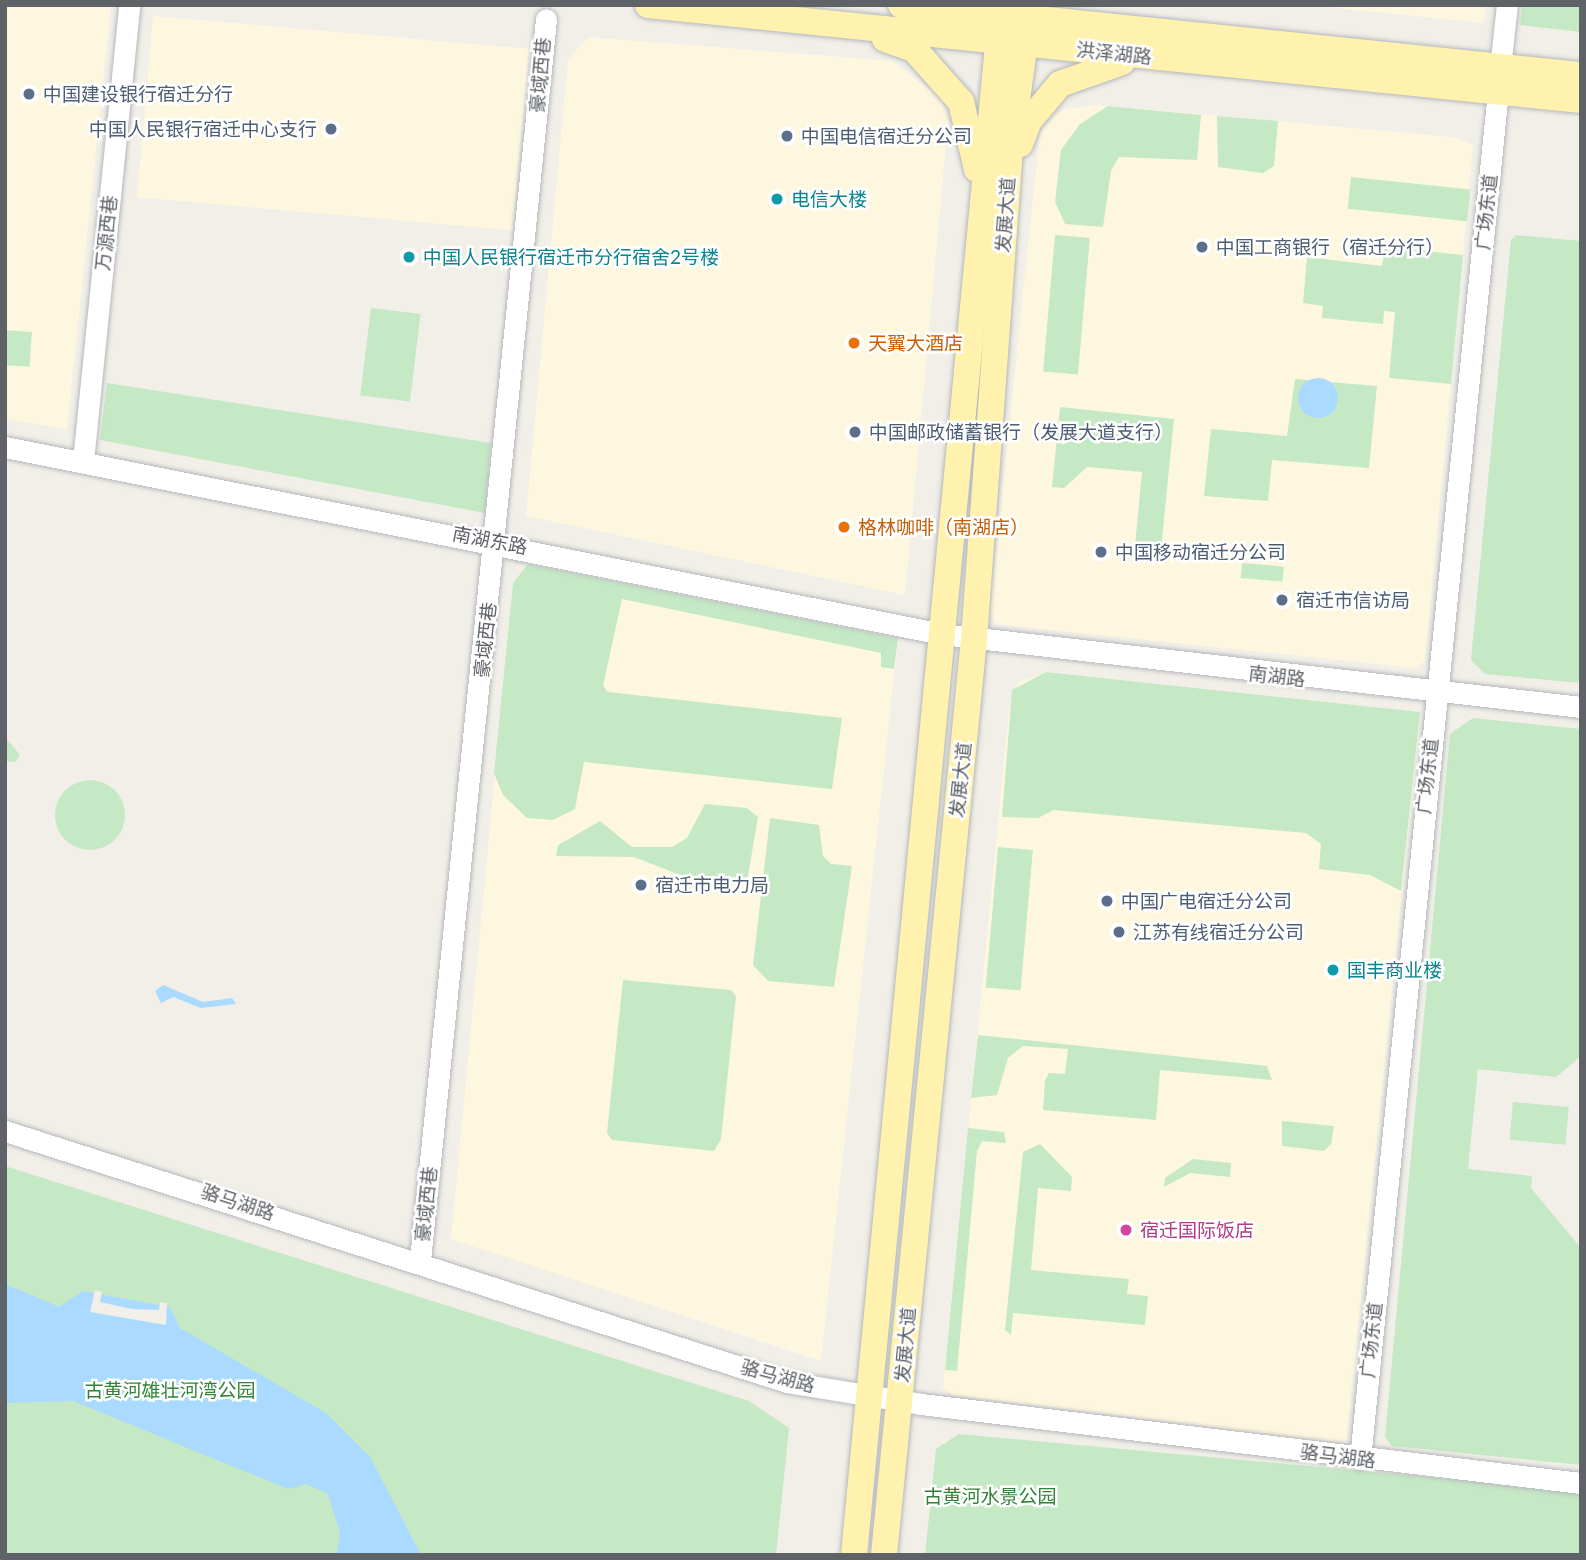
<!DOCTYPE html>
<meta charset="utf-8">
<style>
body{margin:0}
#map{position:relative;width:1586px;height:1560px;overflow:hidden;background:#f1efe8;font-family:Lato,"Noto Sans SC",sans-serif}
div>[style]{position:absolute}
.commercial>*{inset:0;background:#fef7e0;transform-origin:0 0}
.green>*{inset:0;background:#c5e8c5;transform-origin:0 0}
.round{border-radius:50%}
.water>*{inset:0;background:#aadaff}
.pier>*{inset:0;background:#f1efe8}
.roads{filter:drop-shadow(0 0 2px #b5b8bc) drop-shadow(0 0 2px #b5b8bc)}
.minor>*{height:21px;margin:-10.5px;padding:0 10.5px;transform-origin:10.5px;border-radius:10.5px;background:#fff}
.major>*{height:26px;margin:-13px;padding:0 13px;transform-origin:13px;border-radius:13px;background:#fff2af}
.dots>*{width:19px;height:19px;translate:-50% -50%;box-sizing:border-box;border:4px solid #fff;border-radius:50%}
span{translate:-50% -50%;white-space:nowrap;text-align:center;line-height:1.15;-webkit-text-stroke:5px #fff;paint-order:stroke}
.street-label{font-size:19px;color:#5f6368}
.service-label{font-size:19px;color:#4e5e75}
.left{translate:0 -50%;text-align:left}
.right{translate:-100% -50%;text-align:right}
.culture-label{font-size:19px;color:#0d838f}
.food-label{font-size:19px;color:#c56008}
.hotel-label{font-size:19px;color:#b23c85}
.park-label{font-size:19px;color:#348238}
.frame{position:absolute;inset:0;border:7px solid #5f6368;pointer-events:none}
</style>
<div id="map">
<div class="commercial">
<div style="clip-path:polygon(5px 5px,111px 5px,67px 430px,5px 418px)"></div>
<div style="clip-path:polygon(1306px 5px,1486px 5px,1484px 23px)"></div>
<div style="left:153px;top:16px;width:377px;height:182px;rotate:5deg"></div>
<div style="clip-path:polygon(588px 37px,892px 61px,941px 98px,948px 122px,905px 595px,526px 516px,568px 60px)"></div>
<div style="clip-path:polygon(1099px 105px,1452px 137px,1473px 145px,1425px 661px,1415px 668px,995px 624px,990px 611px,1040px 131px,1063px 109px)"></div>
<div style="clip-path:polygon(528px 564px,898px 638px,821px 1361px,451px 1239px,513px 583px)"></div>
<div style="clip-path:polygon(1046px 672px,1420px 712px,1346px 1444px,952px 1395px,943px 1387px,1009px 710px,1019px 682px)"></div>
</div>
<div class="green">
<div style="clip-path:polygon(1522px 5px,1581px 5px,1581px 32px,1520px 25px)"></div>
<div style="clip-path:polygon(1108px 106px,1201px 115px,1197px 160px,1119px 157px,1111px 171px,1103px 227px,1065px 224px,1055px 202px,1061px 150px,1080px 124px)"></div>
<div style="clip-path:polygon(1217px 116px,1278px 121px,1274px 166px,1263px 173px,1218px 167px)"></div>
<div style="left:1351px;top:177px;width:120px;height:32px;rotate:6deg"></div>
<div style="left:1055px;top:235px;width:35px;height:137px;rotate:5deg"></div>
<div style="clip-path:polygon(1516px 235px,1581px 241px,1581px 683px,1485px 674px,1471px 660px,1511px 240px)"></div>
<div style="clip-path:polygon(1385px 247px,1463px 255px,1451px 384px,1389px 378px,1395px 312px,1384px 311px,1383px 324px,1322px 318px,1323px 306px,1303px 303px,1307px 257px,1382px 266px)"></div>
<div style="left:371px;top:308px;width:50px;height:88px;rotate:7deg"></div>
<div style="left:5px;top:330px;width:27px;height:35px;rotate:4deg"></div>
<div style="clip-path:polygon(1295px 379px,1377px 386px,1369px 468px,1272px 460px,1268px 501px,1204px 496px,1211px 429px,1287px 436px)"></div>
<div style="clip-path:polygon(107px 383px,491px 443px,485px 513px,100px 440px)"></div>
<div style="clip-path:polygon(1060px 407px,1174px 419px,1160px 560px,1134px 557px,1142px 472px,1087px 467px,1064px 488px,1052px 487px)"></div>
<div style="left:1242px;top:563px;width:42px;height:15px;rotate:5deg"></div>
<div style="clip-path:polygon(528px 564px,898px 638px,894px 669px,881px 667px,881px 653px,622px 599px,603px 686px,608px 692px,842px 718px,832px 789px,584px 762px,575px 809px,553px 820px,527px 818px,503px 795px,494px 773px,513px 583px)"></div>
<div style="clip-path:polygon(1046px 672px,1420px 712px,1401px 891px,1370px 875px,1319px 869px,1321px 844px,1306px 833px,1054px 810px,1038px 818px,1002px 817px,1012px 690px)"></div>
<div style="clip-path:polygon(1473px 718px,1581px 729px,1581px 1056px,1556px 1077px,1478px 1069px,1468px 1169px,1532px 1176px,1531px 1188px,1581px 1248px,1581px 1465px,1392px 1446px,1385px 1437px,1450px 734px)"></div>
<div style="clip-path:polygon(5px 737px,20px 755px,15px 762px,5px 761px)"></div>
<div class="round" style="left:55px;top:780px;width:70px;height:70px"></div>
<div style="clip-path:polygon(705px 804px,747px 808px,758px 817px,747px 882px,680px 875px,634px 857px,556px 856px,558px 845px,600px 821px,632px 847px,672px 847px,687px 838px)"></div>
<div style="clip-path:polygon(770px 818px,819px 825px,823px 856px,831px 864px,852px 866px,834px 987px,768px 981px,753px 965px)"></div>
<div style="left:998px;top:847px;width:35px;height:141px;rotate:5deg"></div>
<div style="clip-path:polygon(623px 980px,731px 990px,736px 996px,721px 1139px,714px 1151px,612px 1140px,607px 1133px)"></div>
<div style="clip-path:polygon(978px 1035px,1267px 1066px,1272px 1080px,1160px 1070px,1156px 1120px,1043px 1110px,1045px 1080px,1049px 1073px,1065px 1074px,1068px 1049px,1023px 1046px,1008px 1058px,997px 1095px,971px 1098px)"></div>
<div style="left:1513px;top:1102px;width:56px;height:38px;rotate:5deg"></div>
<div style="clip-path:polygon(1282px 1121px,1334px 1126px,1331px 1144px,1324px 1151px,1282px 1146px)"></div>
<div style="clip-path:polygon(968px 1128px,1004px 1132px,1006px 1143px,982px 1141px,977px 1151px,957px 1371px,945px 1370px)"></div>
<div style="clip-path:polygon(1040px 1144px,1072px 1177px,1071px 1191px,1038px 1188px,1031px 1270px,1129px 1279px,1127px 1294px,1148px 1296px,1145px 1325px,1013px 1313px,1011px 1335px,1005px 1330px,1023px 1152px)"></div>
<div style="clip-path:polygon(1193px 1159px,1231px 1163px,1230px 1177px,1190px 1173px,1164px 1187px,1165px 1178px)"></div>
<div style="clip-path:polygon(5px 1166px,749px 1401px,789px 1428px,776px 1555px,5px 1555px)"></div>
<div style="clip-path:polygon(959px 1434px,1581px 1491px,1581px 1555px,925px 1555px,936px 1449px)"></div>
</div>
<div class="water">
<div class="round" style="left:1298px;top:378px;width:40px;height:40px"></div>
<div style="clip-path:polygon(163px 985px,203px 1002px,232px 998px,236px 1004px,201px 1008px,173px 997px,161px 1003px,155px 991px)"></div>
<div style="clip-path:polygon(5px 1284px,59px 1307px,83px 1291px,170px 1307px,180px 1328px,326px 1413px,370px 1457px,421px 1555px,337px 1555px,340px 1533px,328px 1494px,306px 1484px,288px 1489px,73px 1401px,5px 1403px)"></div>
</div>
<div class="pier">
<div style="clip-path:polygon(95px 1290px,102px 1292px,100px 1302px,132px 1309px,159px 1310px,160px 1302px,167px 1303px,166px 1325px,90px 1312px)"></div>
</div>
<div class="roads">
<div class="minor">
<div style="left:1500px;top:68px;width:63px;rotate:-83.7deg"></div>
<div style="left:5px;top:447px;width:955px;rotate:11.29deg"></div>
<div style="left:942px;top:634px;width:643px;rotate:6.52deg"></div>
<div style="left:83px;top:461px;width:458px;rotate:-84.2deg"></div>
<div style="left:5px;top:1131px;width:821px;rotate:17.8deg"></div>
<div style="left:787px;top:1382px;width:136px;rotate:9.3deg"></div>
<div style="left:921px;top:1404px;width:665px;rotate:6.83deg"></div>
<div style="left:420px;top:1260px;width:1247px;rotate:-84.2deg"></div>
<div style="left:1360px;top:1459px;width:1374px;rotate:-84.24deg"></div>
</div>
<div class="major">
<div style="left:648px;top:5px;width:938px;rotate:5.81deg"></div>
<div style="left:901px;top:5px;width:684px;rotate:5.88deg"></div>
<div style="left:885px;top:39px;width:31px;rotate:19deg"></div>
<div style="left:914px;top:49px;width:71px;rotate:48.4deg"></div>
<div style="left:961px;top:102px;width:69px;rotate:76.6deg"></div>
<div style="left:1020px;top:144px;width:25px;rotate:-69deg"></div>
<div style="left:1029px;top:121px;width:48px;rotate:-50deg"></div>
<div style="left:1060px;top:84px;width:66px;rotate:-19.5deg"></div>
<div style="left:854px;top:1555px;width:1557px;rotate:-84.55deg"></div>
<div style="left:884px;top:1555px;width:920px;rotate:-84.39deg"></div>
<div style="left:974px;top:639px;width:489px;rotate:-85.8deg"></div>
<div style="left:1010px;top:151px;width:147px;rotate:-82.2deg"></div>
</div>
</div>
<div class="dots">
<div style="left:29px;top:94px;background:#5c6f8a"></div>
<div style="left:331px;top:129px;background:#5c6f8a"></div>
<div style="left:787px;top:136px;background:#5c6f8a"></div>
<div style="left:777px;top:199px;background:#0f9aa8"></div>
<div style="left:1202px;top:247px;background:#5c6f8a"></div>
<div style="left:409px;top:257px;background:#0f9aa8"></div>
<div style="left:854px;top:343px;background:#e8710a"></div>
<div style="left:855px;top:432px;background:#5c6f8a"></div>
<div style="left:844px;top:527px;background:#e8710a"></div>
<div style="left:1101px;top:552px;background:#5c6f8a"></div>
<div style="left:1282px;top:600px;background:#5c6f8a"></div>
<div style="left:641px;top:885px;background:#5c6f8a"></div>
<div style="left:1107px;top:901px;background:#5c6f8a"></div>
<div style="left:1119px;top:932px;background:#5c6f8a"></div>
<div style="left:1333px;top:970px;background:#0f9aa8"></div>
<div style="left:1126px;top:1230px;background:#d1479c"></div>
</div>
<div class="street-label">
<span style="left:1114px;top:53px;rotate:6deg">洪泽湖路</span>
<span style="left:540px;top:75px;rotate:-85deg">豪域西巷</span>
<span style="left:1486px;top:212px;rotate:-84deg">广场东道</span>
<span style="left:1005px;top:215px;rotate:-86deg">发展大道</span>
<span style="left:106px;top:233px;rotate:-84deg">万源西巷</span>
<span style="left:490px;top:540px;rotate:11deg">南湖东路</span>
<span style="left:485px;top:640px;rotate:-84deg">豪域西巷</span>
<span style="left:1277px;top:676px;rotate:7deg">南湖路</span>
<span style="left:1427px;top:776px;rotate:-84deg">广场东道</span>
<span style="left:960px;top:780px;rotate:-84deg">发展大道</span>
<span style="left:238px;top:1202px;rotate:18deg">骆马湖路</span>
<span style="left:426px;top:1204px;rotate:-84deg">豪域西巷</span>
<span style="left:1371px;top:1340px;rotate:-84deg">广场东道</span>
<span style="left:905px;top:1345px;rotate:-85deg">发展大道</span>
<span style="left:778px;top:1376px;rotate:15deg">骆马湖路</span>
<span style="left:1338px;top:1456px;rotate:7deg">骆马湖路</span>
</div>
<div class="service-label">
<span class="left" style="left:43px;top:94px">中国建设银行宿迁分行</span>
<span class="right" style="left:317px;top:129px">中国人民银行宿迁中心支行</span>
<span class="left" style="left:801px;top:136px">中国电信宿迁分公司</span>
<span class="left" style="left:1216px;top:247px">中国工商银行（宿迁分行）</span>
<span class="left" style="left:869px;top:432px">中国邮政储蓄银行（发展大道支行）</span>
<span class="left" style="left:1115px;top:552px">中国移动宿迁分公司</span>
<span class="left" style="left:1296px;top:600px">宿迁市信访局</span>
<span class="left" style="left:655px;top:885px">宿迁市电力局</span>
<span class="left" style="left:1121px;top:901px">中国广电宿迁分公司</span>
<span class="left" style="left:1133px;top:932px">江苏有线宿迁分公司</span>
</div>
<div class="culture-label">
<span class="left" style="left:791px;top:199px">电信大楼</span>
<span class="left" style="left:423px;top:257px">中国人民银行宿迁市分行宿舍2号楼</span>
<span class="left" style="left:1347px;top:970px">国丰商业楼</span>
</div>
<div class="food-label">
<span class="left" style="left:868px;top:343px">天翼大酒店</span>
<span class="left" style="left:858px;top:527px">格林咖啡（南湖店）</span>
</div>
<div class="hotel-label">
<span class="left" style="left:1140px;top:1230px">宿迁国际饭店</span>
</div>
<div class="park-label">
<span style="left:170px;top:1390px">古黄河雄壮河湾公园</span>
<span style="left:990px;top:1496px">古黄河水景公园</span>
</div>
<div class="frame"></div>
</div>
